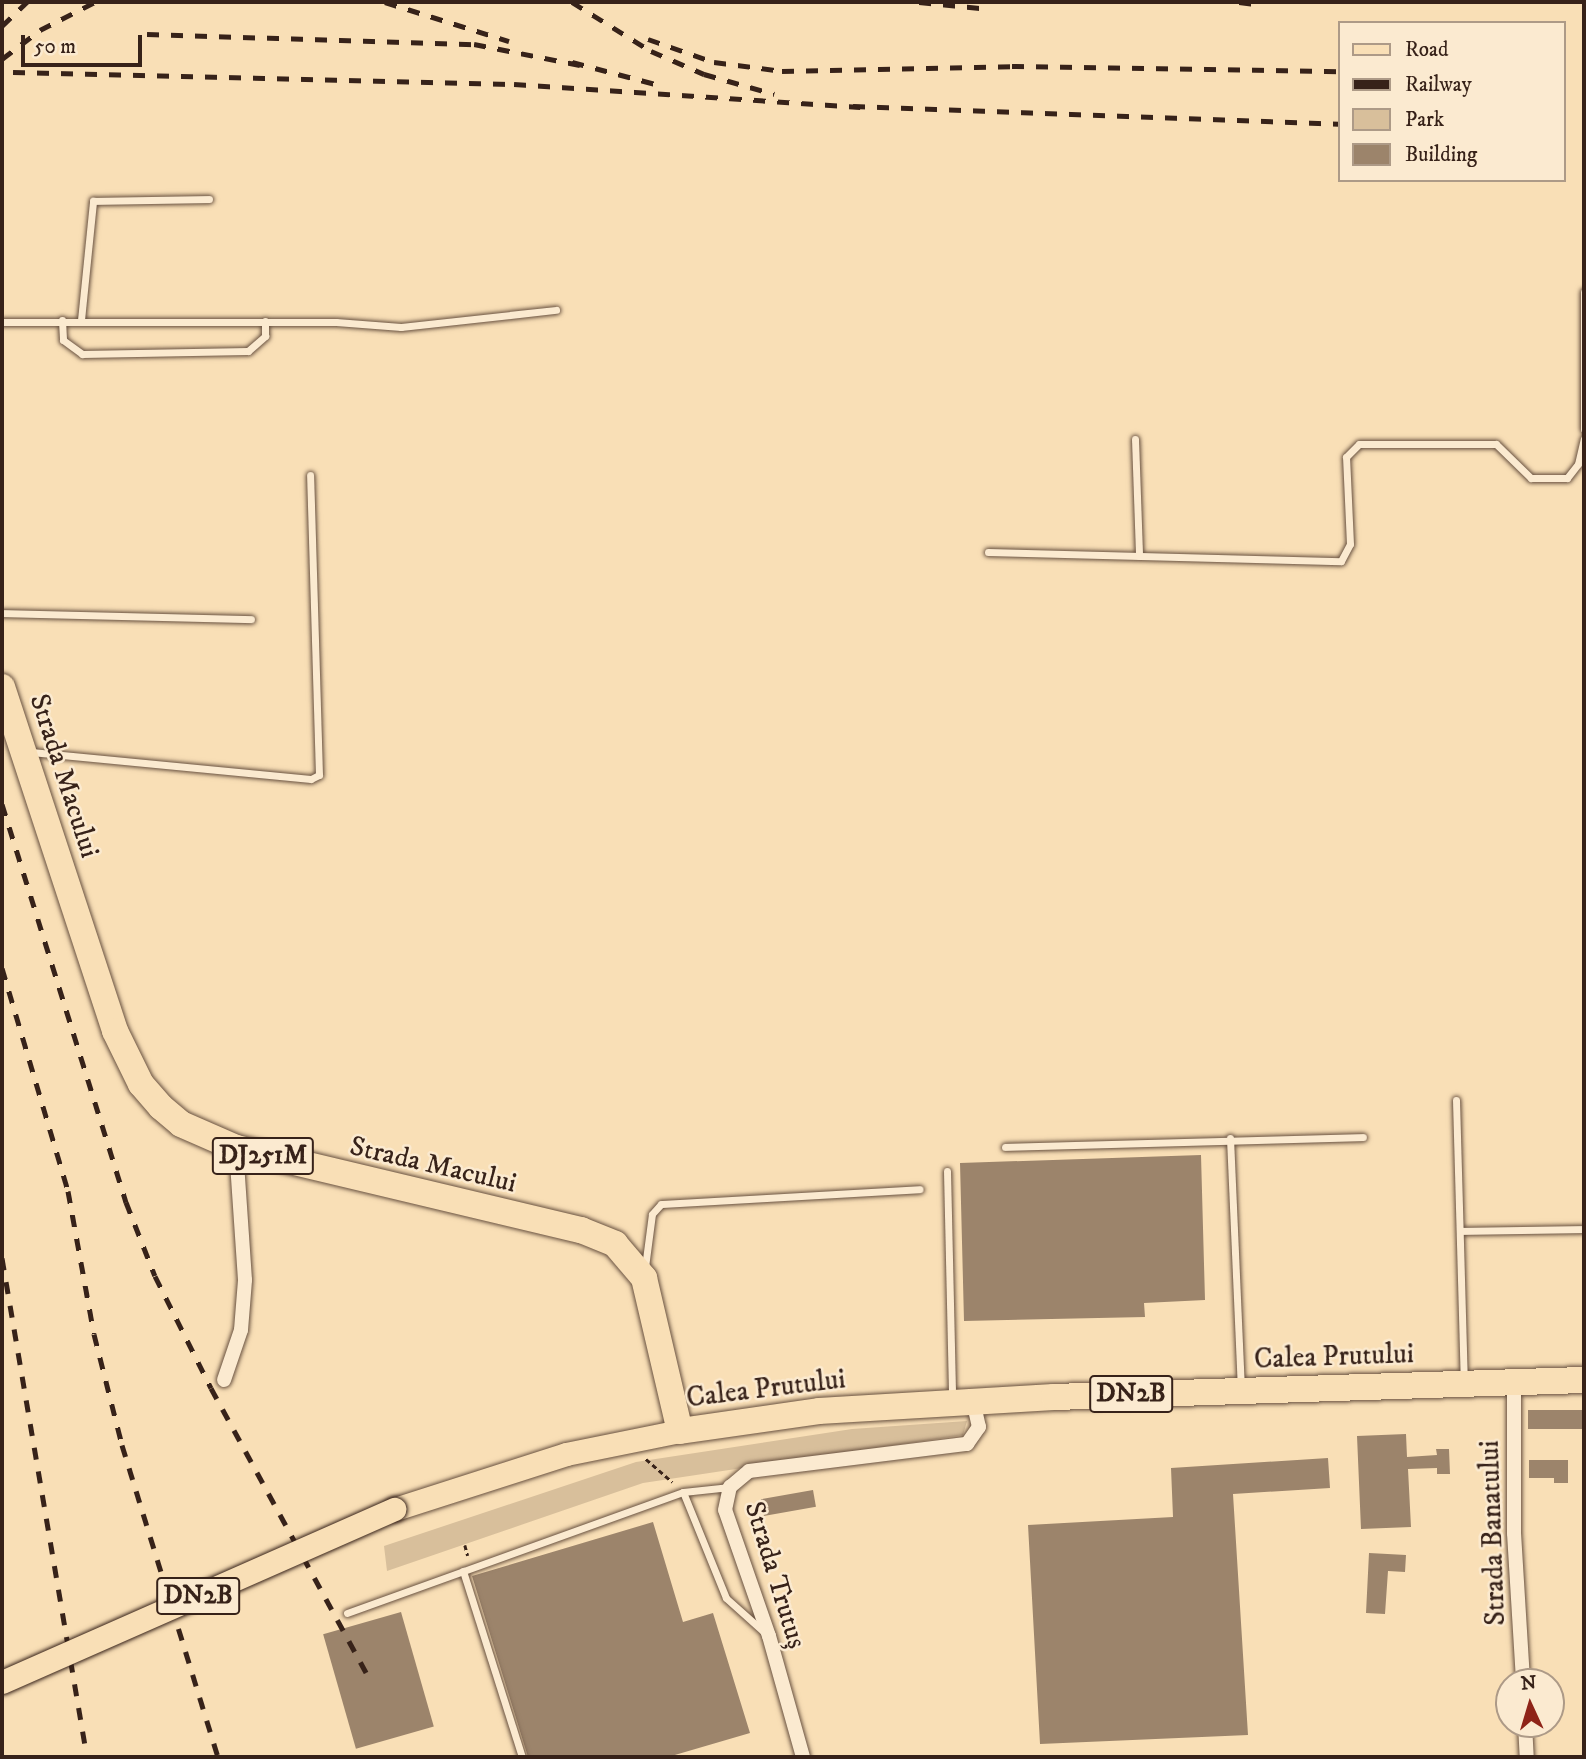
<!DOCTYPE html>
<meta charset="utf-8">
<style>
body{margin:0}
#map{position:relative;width:1586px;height:1759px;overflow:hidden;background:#f9dfb6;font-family:"IM FELL DW Pica",serif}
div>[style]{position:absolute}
.green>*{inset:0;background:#d8bf9b}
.building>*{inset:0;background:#9c846b;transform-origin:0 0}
.path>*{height:2.5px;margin-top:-1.25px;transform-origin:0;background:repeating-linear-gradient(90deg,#372219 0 5px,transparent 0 8.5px)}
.roads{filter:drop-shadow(0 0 2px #685140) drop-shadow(0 0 2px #685140)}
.lane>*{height:7px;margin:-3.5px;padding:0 3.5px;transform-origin:3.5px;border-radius:3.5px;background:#fbead0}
.street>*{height:14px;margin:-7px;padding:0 7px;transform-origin:7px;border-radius:7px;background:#fbead0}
.primary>*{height:23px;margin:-11.5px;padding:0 11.5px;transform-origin:11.5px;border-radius:11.5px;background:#f9dfb6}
.highway>*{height:26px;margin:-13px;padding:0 13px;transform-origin:13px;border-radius:13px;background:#f9dfb6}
.rail>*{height:5px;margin-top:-2.5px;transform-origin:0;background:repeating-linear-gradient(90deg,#372219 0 12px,transparent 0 24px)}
.bridges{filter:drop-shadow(0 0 2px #372219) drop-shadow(0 0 2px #372219)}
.primary-bridge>*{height:23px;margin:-11.5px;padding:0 11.5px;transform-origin:11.5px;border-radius:11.5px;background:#f9dfb6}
span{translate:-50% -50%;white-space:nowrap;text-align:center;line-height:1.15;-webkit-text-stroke:5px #fbead0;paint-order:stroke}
.shield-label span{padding:2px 5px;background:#fbead0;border:2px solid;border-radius:5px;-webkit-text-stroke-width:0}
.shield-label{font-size:26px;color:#372219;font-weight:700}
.street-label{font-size:28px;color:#372219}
.frame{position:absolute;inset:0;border:4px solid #372219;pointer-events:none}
.legend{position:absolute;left:1338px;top:21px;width:228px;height:161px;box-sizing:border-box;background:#fbead0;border:2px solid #ad9a87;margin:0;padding:9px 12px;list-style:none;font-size:21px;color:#372219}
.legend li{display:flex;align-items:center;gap:14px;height:35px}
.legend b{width:35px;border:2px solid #ad9a87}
.north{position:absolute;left:1495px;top:1668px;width:70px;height:70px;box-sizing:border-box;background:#fbead0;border:2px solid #ad9a87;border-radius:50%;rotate:356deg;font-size:19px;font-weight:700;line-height:28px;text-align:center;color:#372219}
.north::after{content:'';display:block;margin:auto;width:24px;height:32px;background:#8f2418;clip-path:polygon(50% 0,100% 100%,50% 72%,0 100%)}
.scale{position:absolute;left:21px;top:35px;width:121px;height:32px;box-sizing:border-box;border:4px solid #372219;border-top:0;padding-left:9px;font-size:21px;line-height:24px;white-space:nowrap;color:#372219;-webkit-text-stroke:5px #fbead0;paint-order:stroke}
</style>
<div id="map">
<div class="green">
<div style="clip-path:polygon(967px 1421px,963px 1435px,643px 1483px,387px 1571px,384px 1546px,636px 1462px,852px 1429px)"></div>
</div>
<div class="building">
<div style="clip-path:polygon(1201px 1155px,1205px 1300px,1144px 1303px,1145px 1317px,964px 1321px,960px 1163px)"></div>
<div style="left:1584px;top:1410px;width:19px;height:56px;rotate:90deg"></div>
<div style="clip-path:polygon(1406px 1434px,1407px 1457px,1437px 1455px,1436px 1449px,1449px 1449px,1450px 1474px,1437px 1474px,1437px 1468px,1408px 1469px,1411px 1527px,1361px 1529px,1357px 1436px)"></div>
<div style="clip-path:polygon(1328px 1458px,1330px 1488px,1233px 1494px,1248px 1735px,1040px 1744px,1028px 1525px,1173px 1517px,1171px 1468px)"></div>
<div style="clip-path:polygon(1529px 1460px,1568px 1460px,1568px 1483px,1554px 1483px,1554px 1478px,1529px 1478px)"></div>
<div style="left:813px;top:1490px;width:17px;height:53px;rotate:80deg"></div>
<div style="clip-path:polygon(653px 1522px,683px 1622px,713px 1613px,750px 1733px,668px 1757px,528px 1757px,472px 1576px)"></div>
<div style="clip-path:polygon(1369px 1553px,1406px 1555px,1405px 1572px,1388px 1571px,1385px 1614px,1366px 1613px)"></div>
<div style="left:401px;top:1612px;width:119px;height:81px;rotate:74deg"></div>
</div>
<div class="path">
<div style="left:646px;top:1459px;width:35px;rotate:41deg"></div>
<div style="left:465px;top:1545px;width:11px;rotate:75deg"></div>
</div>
<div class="roads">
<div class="lane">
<div style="left:1584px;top:292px;width:137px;rotate:90deg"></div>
<div style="left:62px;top:320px;width:20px;rotate:87deg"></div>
<div style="left:63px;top:340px;width:24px;rotate:36deg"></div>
<div style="left:82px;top:354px;width:166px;rotate:-1deg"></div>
<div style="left:248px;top:351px;width:23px;rotate:-41deg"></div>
<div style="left:265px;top:336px;width:15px;rotate:-90deg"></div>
<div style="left:81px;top:320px;width:120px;rotate:-84.2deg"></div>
<div style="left:93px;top:201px;width:116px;rotate:-1deg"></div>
<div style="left:2px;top:322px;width:334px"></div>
<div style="left:336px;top:322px;width:65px;rotate:4.4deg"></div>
<div style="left:401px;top:327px;width:156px;rotate:-6.3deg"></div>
<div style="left:1135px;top:439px;width:117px;rotate:88deg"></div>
<div style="left:988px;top:552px;width:353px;rotate:1.5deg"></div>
<div style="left:1341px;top:561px;width:19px;rotate:-62deg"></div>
<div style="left:1350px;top:544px;width:87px;rotate:-92.6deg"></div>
<div style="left:1346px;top:457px;width:18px;rotate:-45deg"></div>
<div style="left:1359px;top:444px;width:137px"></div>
<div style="left:1496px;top:444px;width:49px;rotate:44.2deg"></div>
<div style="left:1531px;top:478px;width:36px"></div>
<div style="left:1567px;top:478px;width:18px;rotate:-52deg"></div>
<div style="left:1578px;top:464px;width:26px;rotate:-77deg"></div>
<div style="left:2px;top:613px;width:249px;rotate:1.4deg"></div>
<div style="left:31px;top:752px;width:281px;rotate:5.5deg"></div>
<div style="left:311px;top:779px;width:9px;rotate:-27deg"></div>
<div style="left:319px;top:775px;width:300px;rotate:-91.7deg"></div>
<div style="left:1456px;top:1100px;width:280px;rotate:88.4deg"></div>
<div style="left:1230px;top:1138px;width:249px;rotate:87.5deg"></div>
<div style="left:1005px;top:1147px;width:358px;rotate:-1.6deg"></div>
<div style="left:947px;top:1171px;width:228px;rotate:88.7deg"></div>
<div style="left:1460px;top:1231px;width:124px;rotate:-0.9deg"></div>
<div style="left:645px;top:1267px;width:53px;rotate:-82.5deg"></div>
<div style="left:652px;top:1214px;width:13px;rotate:-48deg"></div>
<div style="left:661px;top:1204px;width:259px;rotate:-3.3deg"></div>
<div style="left:683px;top:1492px;width:114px;rotate:67.9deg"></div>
<div style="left:726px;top:1598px;width:52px;rotate:41.9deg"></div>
<div style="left:463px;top:1571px;width:195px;rotate:72.4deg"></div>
<div style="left:347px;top:1613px;width:357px;rotate:-19.8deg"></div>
<div style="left:683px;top:1492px;width:47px;rotate:-6.1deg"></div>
</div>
<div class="street">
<div style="left:224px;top:1380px;width:53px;rotate:-71.2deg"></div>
<div style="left:241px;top:1330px;width:50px;rotate:-85.4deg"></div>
<div style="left:245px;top:1280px;width:132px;rotate:-93.9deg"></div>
<div style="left:1514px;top:1383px;width:150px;rotate:90deg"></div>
<div style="left:1514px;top:1533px;width:149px;rotate:86.5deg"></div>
<div style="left:1525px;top:1724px;width:33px;rotate:87deg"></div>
<div style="left:803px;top:1757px;width:126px;rotate:-105.7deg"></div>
<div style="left:769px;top:1636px;width:133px;rotate:-109.2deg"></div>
<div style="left:725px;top:1510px;width:24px;rotate:-78deg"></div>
<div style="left:730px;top:1487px;width:25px;rotate:-40deg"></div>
<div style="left:749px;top:1471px;width:220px;rotate:-7.1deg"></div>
<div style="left:967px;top:1444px;width:21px;rotate:-55deg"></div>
<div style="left:979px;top:1427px;width:26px;rotate:-103deg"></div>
</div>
<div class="primary">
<div style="left:395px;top:1509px;width:180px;rotate:-17.8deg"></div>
<div style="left:566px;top:1454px;width:116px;rotate:-11.4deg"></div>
</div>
<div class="highway">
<div style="left:2px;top:687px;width:362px;rotate:71.8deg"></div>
<div style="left:115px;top:1031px;width:59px;rotate:63.9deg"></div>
<div style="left:141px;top:1084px;width:30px;rotate:49deg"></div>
<div style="left:161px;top:1107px;width:26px;rotate:40deg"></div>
<div style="left:181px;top:1124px;width:60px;rotate:23.6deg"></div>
<div style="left:236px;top:1148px;width:355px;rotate:13.4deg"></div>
<div style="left:581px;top:1230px;width:37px;rotate:22deg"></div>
<div style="left:615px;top:1244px;width:45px;rotate:49.5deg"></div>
<div style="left:644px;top:1278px;width:157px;rotate:76.8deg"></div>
<div style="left:680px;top:1431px;width:140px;rotate:-8.2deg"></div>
<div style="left:819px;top:1411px;width:235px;rotate:-3.4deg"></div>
<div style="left:1054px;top:1397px;width:530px;rotate:-1.84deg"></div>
</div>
</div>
<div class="rail">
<div style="left:385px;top:2px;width:130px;rotate:17.5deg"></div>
<div style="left:572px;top:2px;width:93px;rotate:31.8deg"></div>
<div style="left:651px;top:51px;width:58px;rotate:23.5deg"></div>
<div style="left:704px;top:74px;width:73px;rotate:15.9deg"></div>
<div style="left:919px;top:2px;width:61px;rotate:5.6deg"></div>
<div style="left:1239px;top:2px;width:16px;rotate:7deg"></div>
<div style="left:2px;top:26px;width:35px;rotate:-44deg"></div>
<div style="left:147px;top:34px;width:327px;rotate:1.8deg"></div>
<div style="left:474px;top:44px;width:108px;rotate:11.2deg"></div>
<div style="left:648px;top:39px;width:70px;rotate:19.2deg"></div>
<div style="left:714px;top:62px;width:69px;rotate:7.5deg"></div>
<div style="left:782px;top:71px;width:230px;rotate:-1.2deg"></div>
<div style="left:1012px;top:66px;width:327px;rotate:0.9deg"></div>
<div style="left:2px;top:59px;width:48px;rotate:-37.3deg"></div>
<div style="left:40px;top:30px;width:62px;rotate:-27deg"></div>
<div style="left:572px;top:62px;width:94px;rotate:14.8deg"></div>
<div style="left:13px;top:72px;width:501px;rotate:1.37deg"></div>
<div style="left:514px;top:84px;width:347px;rotate:3.8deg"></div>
<div style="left:853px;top:106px;width:486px;rotate:2.1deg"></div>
<div style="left:2px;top:804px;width:417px;rotate:72.7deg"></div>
<div style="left:126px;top:1202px;width:79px;rotate:68.6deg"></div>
<div style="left:155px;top:1276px;width:125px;rotate:63.4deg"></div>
<div style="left:211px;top:1388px;width:336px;rotate:61.4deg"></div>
<div style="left:2px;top:968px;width:233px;rotate:73.5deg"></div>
<div style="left:68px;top:1191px;width:145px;rotate:79.7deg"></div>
<div style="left:94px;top:1334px;width:114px;rotate:75.8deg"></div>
<div style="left:122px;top:1445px;width:326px;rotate:72.9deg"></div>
<div style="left:2px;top:1258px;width:506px;rotate:80.33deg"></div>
</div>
<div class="bridges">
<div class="primary-bridge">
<div style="left:2px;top:1682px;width:429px;rotate:-23.8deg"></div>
</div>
</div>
<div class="shield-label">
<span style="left:263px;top:1156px">DJ251M</span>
<span style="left:1131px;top:1394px">DN2B</span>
<span style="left:198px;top:1596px">DN2B</span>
</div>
<div class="street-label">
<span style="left:64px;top:776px;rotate:72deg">Strada Macului</span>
<span style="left:433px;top:1165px;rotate:13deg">Strada Macului</span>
<span style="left:1334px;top:1357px;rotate:-2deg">Calea Prutului</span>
<span style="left:766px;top:1389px;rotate:-7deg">Calea Prutului</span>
<span style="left:1493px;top:1533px;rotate:-92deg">Strada Banatului</span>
<span style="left:775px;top:1575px;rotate:73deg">Strada Trutuș</span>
</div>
<div class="frame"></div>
<ul class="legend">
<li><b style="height:9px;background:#f9dfb6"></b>Road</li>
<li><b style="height:9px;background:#372219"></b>Railway</li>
<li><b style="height:19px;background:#d8bf9b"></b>Park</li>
<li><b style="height:19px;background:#9c846b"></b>Building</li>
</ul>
<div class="north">N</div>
<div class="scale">50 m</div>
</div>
